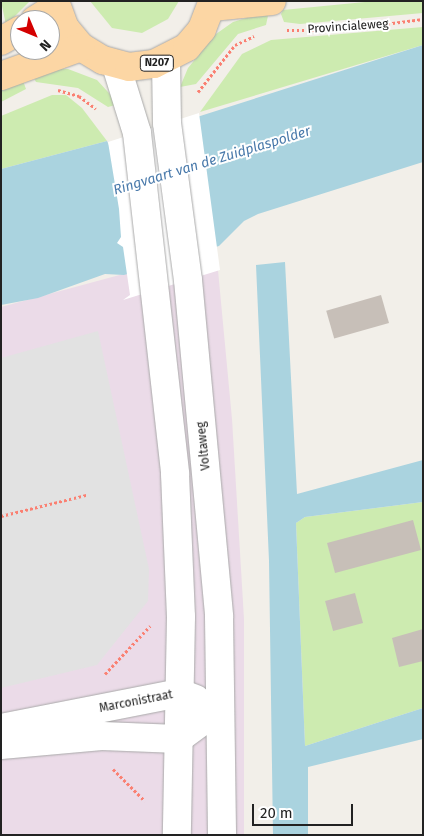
<!DOCTYPE html>
<style>
body{margin:0}
#map{position:relative;width:424px;height:836px;overflow:hidden;background:#f2efe9;font-family:"Fira Sans",sans-serif}
div>[style]{position:absolute}
.industrial>*{inset:0;background:#ebdbe8}
.grass>*{inset:0;background:#cdebb0}
.parking>*{inset:0;background:#e2e2e2}
.water>*{inset:0;background:#aad3df}
.pier>*{inset:0;background:#fff}
.building>*{inset:0;background:#c7bfb8;transform-origin:0 0}
.path>*{height:3px;margin-top:-1.5px;transform-origin:0;background:repeating-linear-gradient(90deg,#fa8072 0 2.5px,transparent 0 5px)}
.roads{filter:drop-shadow(0 0 1px #a9a9a9) drop-shadow(0 0 1px #a9a9a9)}
.minor>*{height:28px;margin:-14px;padding:0 14px;transform-origin:14px;border-radius:14px;background:#fff}
.primary>*{height:28px;margin:-14px;padding:0 14px;transform-origin:14px;border-radius:14px;background:#fcd6a4}
span{translate:-50% -50%;white-space:nowrap;text-align:center;line-height:1.15;-webkit-text-stroke:4px #fff;paint-order:stroke}
.shield-label span{padding:1px 4px;background:#fff;border:1px solid;border-radius:4px;-webkit-text-stroke-width:0}
.shield-label{font-size:11px;color:#222;font-weight:700}
.street-label{font-size:12px;color:#222}
.water-label{font-size:14px;color:#4a7aab;font-style:italic}
.frame{position:absolute;inset:0;border:2px solid #222;pointer-events:none}
.north{position:absolute;left:10px;top:10px;width:50px;height:50px;box-sizing:border-box;background:#fff;border:1px solid #a7a7a7;border-radius:50%;rotate:135deg;font-size:14px;font-weight:700;line-height:20px;text-align:center;color:#222}
.north::after{content:'';display:block;margin:auto;width:18px;height:22px;background:#d40000;clip-path:polygon(50% 0,100% 100%,50% 72%,0 100%)}
.scale{position:absolute;left:252px;top:804px;width:101px;height:22px;box-sizing:border-box;border:2px solid #222;border-top:0;padding-left:6px;font-size:15px;line-height:18px;white-space:nowrap;color:#222;-webkit-text-stroke:4px #fff;paint-order:stroke}
</style>
<div id="map">
<div class="industrial">
<div style="clip-path:polygon(216px 249px,232px 419px,244px 619px,244px 835px,1px 835px,1px 307px)"></div>
</div>
<div class="grass">
<div style="clip-path:polygon(1px 1px,30px 1px,6px 25px)"></div>
<div style="clip-path:polygon(90px 1px,179px 1px,168px 19px,142px 33px,112px 28px)"></div>
<div style="clip-path:polygon(375px 1px,423px 1px,423px 13px,300px 24px,284px 22px,281px 14px,283px 10px)"></div>
<div style="clip-path:polygon(269px 11px,266px 25px,238px 34px,196px 84px,180px 87px,188px 68px,216px 34px,233px 22px)"></div>
<div style="clip-path:polygon(423px 27px,423px 45px,200px 112px,242px 54px,271px 40px)"></div>
<div style="clip-path:polygon(48px 68px,68px 69px,97px 80px,119px 104px,108px 107px,78px 88px,36px 82px,31px 73px)"></div>
<div style="clip-path:polygon(22px 78px,26px 89px,1px 102px,1px 87px)"></div>
<div style="clip-path:polygon(52px 95px,66px 95px,82px 108px,107px 141px,1px 169px,1px 116px)"></div>
<div style="clip-path:polygon(423px 502px,423px 708px,305px 746px,296px 523px,305px 517px)"></div>
</div>
<div class="parking">
<div style="clip-path:polygon(98px 331px,149px 569px,148px 601px,97px 665px,1px 688px,1px 358px)"></div>
</div>
<div class="water">
<div style="clip-path:polygon(423px 45px,423px 162px,258px 214px,244px 221px,219px 246px,124px 275px,105px 274px,38px 298px,1px 305px,1px 169px,107px 141px,109px 145px)"></div>
<div style="clip-path:polygon(285px 262px,297px 494px,423px 460px,423px 502px,305px 517px,296px 523px,305px 746px,423px 708px,423px 739px,308px 767px,308px 835px,273px 835px,269px 561px,256px 265px)"></div>
</div>
<div class="pier">
<div style="clip-path:polygon(199px 113px,220px 270px,123px 300px,130px 295px,123px 247px,117px 243px,121px 237px,119px 209px,108px 142px)"></div>
</div>
<div class="building">
<div style="left:381px;top:295px;width:29px;height:57px;rotate:74deg"></div>
<div style="left:413px;top:520px;width:31px;height:89px;rotate:75deg"></div>
<div style="left:355px;top:593px;width:31px;height:31px;rotate:75deg"></div>
<div style="clip-path:polygon(423px 629px,423px 661px,399px 667px,392px 638px)"></div>
</div>
<div class="path">
<div style="left:287px;top:30px;width:51px"></div>
<div style="left:338px;top:30px;width:86px;rotate:-7.4deg"></div>
<div style="left:58px;top:90px;width:22px;rotate:16deg"></div>
<div style="left:79px;top:96px;width:21px;rotate:37deg"></div>
<div style="left:198px;top:92px;width:60px;rotate:-51.8deg"></div>
<div style="left:235px;top:45px;width:21px;rotate:-25deg"></div>
<div style="left:1px;top:516px;width:88px;rotate:-13.9deg"></div>
<div style="left:105px;top:674px;width:66px;rotate:-46.8deg"></div>
<div style="left:113px;top:769px;width:45px;rotate:45deg"></div>
</div>
<div class="roads">
<div class="minor">
<div style="left:166px;top:60px;width:63px;rotate:89.1deg"></div>
<div style="left:167px;top:123px;width:158px;rotate:82.4deg"></div>
<div style="left:188px;top:280px;width:338px;rotate:84.7deg"></div>
<div style="left:219px;top:617px;width:218px;rotate:89.2deg"></div>
<div style="left:116px;top:65px;width:71px;rotate:72.8deg"></div>
<div style="left:137px;top:133px;width:343px;rotate:83.6deg"></div>
<div style="left:175px;top:474px;width:143px;rotate:87.6deg"></div>
<div style="left:181px;top:617px;width:218px;rotate:91.1deg"></div>
<div style="left:1px;top:728px;width:182px;rotate:-11.1deg"></div>
<div style="left:180px;top:693px;width:17px;rotate:21deg"></div>
<div style="left:1px;top:745px;width:101px;rotate:-5.1deg"></div>
<div style="left:102px;top:736px;width:76px;rotate:2.3deg"></div>
<div style="left:178px;top:739px;width:52px;rotate:-36.4deg"></div>
</div>
<div class="primary">
<div style="left:55px;top:1px;width:29px;rotate:70deg"></div>
<div style="left:65px;top:28px;width:25px;rotate:50deg"></div>
<div style="left:81px;top:47px;width:26px;rotate:31deg"></div>
<div style="left:103px;top:60px;width:27px;rotate:15deg"></div>
<div style="left:129px;top:67px;width:25px;rotate:-7deg"></div>
<div style="left:154px;top:64px;width:37px;rotate:-27deg"></div>
<div style="left:187px;top:47px;width:23px;rotate:-50deg"></div>
<div style="left:202px;top:29px;width:30px;rotate:-69deg"></div>
<div style="left:212px;top:7px;width:60px;rotate:-5.7deg"></div>
<div style="left:35px;top:20px;width:25px;rotate:-32deg"></div>
<div style="left:1px;top:41px;width:22px;rotate:-30deg"></div>
<div style="left:1px;top:76px;width:85px;rotate:-19.9deg"></div>
</div>
</div>
<div class="shield-label">
<span style="left:157px;top:63px">N207</span>
</div>
<div class="street-label">
<span style="left:348px;top:27px;rotate:-4deg">Provincialeweg</span>
<span style="left:204px;top:446px;rotate:-96deg">Voltaweg</span>
<span style="left:136px;top:702px;rotate:-11deg">Marconistraat</span>
</div>
<div class="water-label">
<span style="left:212px;top:161px;rotate:-17deg">Ringvaart van de Zuidplaspolder</span>
</div>
<div class="frame"></div>
<div class="north">N</div>
<div class="scale">20 m</div>
</div>
